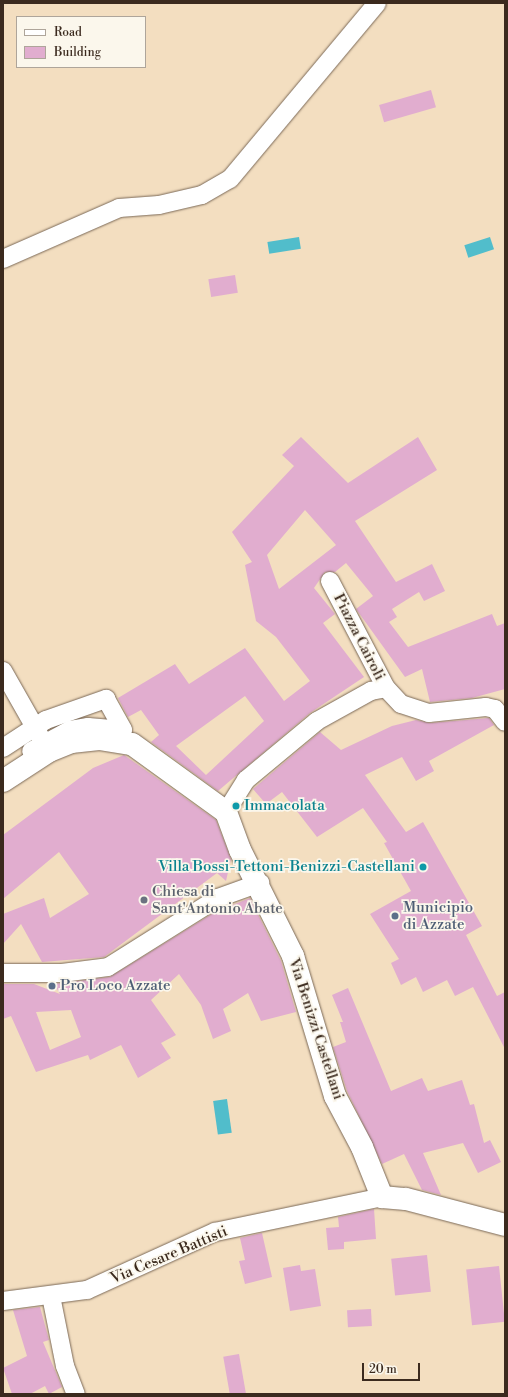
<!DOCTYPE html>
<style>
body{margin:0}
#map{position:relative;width:508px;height:1397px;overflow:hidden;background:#f3dec0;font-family:"Libre Bodoni",serif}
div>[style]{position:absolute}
.water>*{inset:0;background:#51bdcb;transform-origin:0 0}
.building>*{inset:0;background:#e1adcf;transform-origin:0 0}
.roads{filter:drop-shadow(0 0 1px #7b6957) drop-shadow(0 0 1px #7b6957)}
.street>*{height:18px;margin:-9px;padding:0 9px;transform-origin:9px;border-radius:9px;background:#fff}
.secondary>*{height:22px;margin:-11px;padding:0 11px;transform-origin:11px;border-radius:11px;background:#fff}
.dots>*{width:11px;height:11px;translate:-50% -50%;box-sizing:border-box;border:2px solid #fbf7ec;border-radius:50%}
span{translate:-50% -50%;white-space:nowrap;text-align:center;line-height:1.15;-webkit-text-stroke:3.5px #fbf7ec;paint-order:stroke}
.street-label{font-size:15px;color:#3b2a1e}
.culture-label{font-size:15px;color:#0d838f}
.left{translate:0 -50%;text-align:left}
.right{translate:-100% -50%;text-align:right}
.worship-label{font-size:15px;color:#5b616d}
.service-label{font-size:15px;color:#4e5e75}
.frame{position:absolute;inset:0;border:4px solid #3b2a1e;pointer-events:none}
.legend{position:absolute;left:16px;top:16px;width:130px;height:52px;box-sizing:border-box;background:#fbf7ec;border:1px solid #aea59a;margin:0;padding:5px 7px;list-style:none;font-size:12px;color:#3b2a1e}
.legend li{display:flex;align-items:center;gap:8px;height:20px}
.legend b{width:20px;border:1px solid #aea59a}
.scale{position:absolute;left:362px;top:1363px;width:58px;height:18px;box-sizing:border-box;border:2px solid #3b2a1e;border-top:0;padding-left:5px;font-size:12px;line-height:14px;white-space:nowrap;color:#3b2a1e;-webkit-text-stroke:3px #fbf7ec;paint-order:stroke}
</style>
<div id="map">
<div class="water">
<div style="left:299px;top:237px;width:12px;height:32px;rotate:81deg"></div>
<div style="left:490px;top:237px;width:13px;height:27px;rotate:72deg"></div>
<div style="left:227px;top:1099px;width:34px;height:14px;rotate:82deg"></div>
</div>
<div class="building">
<div style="left:431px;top:90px;width:18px;height:54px;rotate:74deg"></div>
<div style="left:235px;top:275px;width:18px;height:27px;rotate:81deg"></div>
<div style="clip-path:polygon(evenodd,301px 437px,348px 483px,418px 437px,437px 470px,355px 521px,396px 582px,432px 564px,445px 591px,424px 601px,419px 592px,392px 609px,397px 617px,389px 622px,408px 647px,492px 614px,497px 626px,505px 623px,505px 689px,472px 698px,430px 702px,422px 669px,405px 677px,356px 609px,373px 596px,346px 563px,335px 572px,325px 572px,314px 588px,335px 614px,323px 623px,364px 677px,310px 713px,218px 791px,151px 742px,159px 735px,141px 710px,128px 717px,118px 698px,175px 664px,189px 684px,245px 648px,284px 701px,310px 681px,276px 637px,256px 621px,245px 565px,252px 562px,232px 532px,294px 466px,282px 455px,301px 437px,305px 510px,336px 545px,279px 589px,267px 555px,305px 510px,301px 437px,245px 696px,264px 721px,206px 775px,176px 746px,245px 696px)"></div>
<div style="clip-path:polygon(489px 718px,494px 725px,429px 761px,434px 771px,416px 781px,402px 757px,365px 775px,406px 832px,423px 822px,482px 926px,466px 935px,497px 996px,505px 992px,505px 1049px,473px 987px,455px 996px,447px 980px,423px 992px,416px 977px,401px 985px,391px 963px,399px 959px,370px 914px,411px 891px,384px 843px,387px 842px,363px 808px,317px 837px,282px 792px,266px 804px,253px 789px,320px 732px,341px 750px,392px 726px,416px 720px,430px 723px)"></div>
<div style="clip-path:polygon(124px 755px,216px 820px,231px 859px,226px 881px,217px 873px,104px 957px,42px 962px,21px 924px,3px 944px,3px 914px,44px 898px,50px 918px,89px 894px,59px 852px,3px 899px,3px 835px,93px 768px)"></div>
<div style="clip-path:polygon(evenodd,250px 898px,281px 961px,296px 1012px,261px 1021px,248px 993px,223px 1009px,231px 1031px,213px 1039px,201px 1005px,179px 974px,151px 1000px,176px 1035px,161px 1043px,171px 1058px,138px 1078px,121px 1045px,90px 1060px,88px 1055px,36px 1072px,11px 1016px,3px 1019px,3px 984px,34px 984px,60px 994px,54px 984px,110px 977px,215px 912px,250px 898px,71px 1010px,81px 1037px,50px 1050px,36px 1012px,71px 1010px)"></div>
<div style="clip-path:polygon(348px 988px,391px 1091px,422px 1078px,428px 1091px,462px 1080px,470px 1105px,474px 1104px,484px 1143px,490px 1140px,501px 1162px,478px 1173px,463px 1143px,423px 1153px,441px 1195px,422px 1190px,404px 1154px,382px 1164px,347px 1091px,333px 1047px,346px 1042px,340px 1022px,343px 1022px,332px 995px)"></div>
<div style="clip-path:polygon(374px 1209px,376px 1239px,344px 1242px,344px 1249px,328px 1250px,326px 1228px,339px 1227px,338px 1217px)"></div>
<div style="clip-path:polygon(262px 1233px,272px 1277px,245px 1284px,239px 1261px,245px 1260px,240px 1238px)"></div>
<div style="left:427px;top:1255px;width:37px;height:36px;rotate:84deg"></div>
<div style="clip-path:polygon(300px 1265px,301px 1271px,315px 1269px,321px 1306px,290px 1311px,283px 1268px)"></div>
<div style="left:499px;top:1266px;width:56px;height:33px;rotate:84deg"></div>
<div style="clip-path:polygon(40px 1307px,49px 1340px,43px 1342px,62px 1387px,49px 1394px,45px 1386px,30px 1394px,12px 1394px,3px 1368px,27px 1356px,13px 1310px)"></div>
<div style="left:371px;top:1309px;width:17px;height:24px;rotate:87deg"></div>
<div style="left:239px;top:1354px;width:41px;height:16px;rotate:80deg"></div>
</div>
<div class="roads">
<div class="street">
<div style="left:3px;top:259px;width:127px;rotate:-23.7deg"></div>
<div style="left:119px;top:208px;width:40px;rotate:-4.3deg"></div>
<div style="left:159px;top:205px;width:44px;rotate:-13.1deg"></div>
<div style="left:202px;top:195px;width:32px;rotate:-30deg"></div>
<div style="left:230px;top:179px;width:229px;rotate:-50.1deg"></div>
<div style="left:330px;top:581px;width:121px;rotate:62.4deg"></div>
<div style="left:386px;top:688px;width:22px;rotate:47deg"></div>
<div style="left:401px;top:704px;width:29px;rotate:18deg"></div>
<div style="left:429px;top:713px;width:57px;rotate:-6deg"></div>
<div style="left:486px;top:707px;width:9px;rotate:13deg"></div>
<div style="left:495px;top:709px;width:16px;rotate:52deg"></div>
<div style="left:3px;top:671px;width:77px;rotate:60.4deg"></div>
<div style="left:3px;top:748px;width:51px;rotate:-33.1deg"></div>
<div style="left:46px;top:720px;width:64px;rotate:-19.3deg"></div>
<div style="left:106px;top:699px;width:35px;rotate:61deg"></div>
<div style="left:123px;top:730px;width:35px;rotate:-175deg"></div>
<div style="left:88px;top:727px;width:18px;rotate:171deg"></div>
<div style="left:70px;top:730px;width:44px;rotate:151.7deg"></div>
<div style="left:226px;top:812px;width:38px;rotate:-58deg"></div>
<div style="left:246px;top:780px;width:92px;rotate:-39.7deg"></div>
<div style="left:317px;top:721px;width:62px;rotate:-29.1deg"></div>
<div style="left:371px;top:691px;width:15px;rotate:-11deg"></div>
<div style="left:3px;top:973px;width:59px"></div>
<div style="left:62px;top:973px;width:46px;rotate:-7.4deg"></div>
<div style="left:108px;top:967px;width:130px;rotate:-32.1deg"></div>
<div style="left:218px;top:898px;width:45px;rotate:-19.7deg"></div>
<div style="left:51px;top:1296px;width:71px;rotate:78.7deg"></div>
<div style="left:65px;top:1366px;width:30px;rotate:69deg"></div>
<div style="left:3px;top:1301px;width:85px;rotate:-7.5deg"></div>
<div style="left:87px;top:1290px;width:141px;rotate:-24.4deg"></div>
<div style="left:215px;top:1232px;width:171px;rotate:-11.8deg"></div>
</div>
<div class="secondary">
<div style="left:3px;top:781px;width:55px;rotate:-33.1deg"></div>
<div style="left:49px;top:751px;width:24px;rotate:-22deg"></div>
<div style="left:71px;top:742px;width:28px;rotate:-6deg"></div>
<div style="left:99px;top:739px;width:33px;rotate:9deg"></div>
<div style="left:132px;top:744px;width:116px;rotate:35.9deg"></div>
<div style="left:226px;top:812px;width:40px;rotate:69.8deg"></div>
<div style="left:240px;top:850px;width:119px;rotate:63.4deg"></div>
<div style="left:293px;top:956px;width:146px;rotate:73.3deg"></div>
<div style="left:335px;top:1096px;width:58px;rotate:62.1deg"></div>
<div style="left:362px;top:1147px;width:54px;rotate:68.2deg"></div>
<div style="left:382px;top:1197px;width:24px;rotate:5deg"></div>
<div style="left:406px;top:1199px;width:102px;rotate:14.7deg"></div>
</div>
</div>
<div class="dots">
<div style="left:236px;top:806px;background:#0f9aa8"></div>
<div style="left:423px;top:867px;background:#0f9aa8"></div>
<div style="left:144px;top:900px;background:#6b7280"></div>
<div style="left:395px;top:916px;background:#5c6f8a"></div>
<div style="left:52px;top:986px;background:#5c6f8a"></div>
</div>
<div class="street-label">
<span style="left:359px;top:637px;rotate:63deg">Piazza Cairoli</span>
<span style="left:316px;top:1029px;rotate:72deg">Via Benizzi Castellani</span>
<span style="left:169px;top:1255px;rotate:-23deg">Via Cesare Battisti</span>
</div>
<div class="culture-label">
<span class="left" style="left:244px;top:806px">Immacolata</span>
<span class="right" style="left:415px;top:867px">Villa Bossi-Tettoni-Benizzi-Castellani</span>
</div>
<div class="worship-label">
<span class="left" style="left:152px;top:900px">Chiesa di<br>Sant'Antonio Abate</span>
</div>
<div class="service-label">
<span class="left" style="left:403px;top:916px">Municipio<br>di Azzate</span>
<span class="left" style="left:60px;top:986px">Pro Loco Azzate</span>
</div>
<div class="frame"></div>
<ul class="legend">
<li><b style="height:5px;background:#fff"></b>Road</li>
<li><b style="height:11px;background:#e1adcf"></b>Building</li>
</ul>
<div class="scale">20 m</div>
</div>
